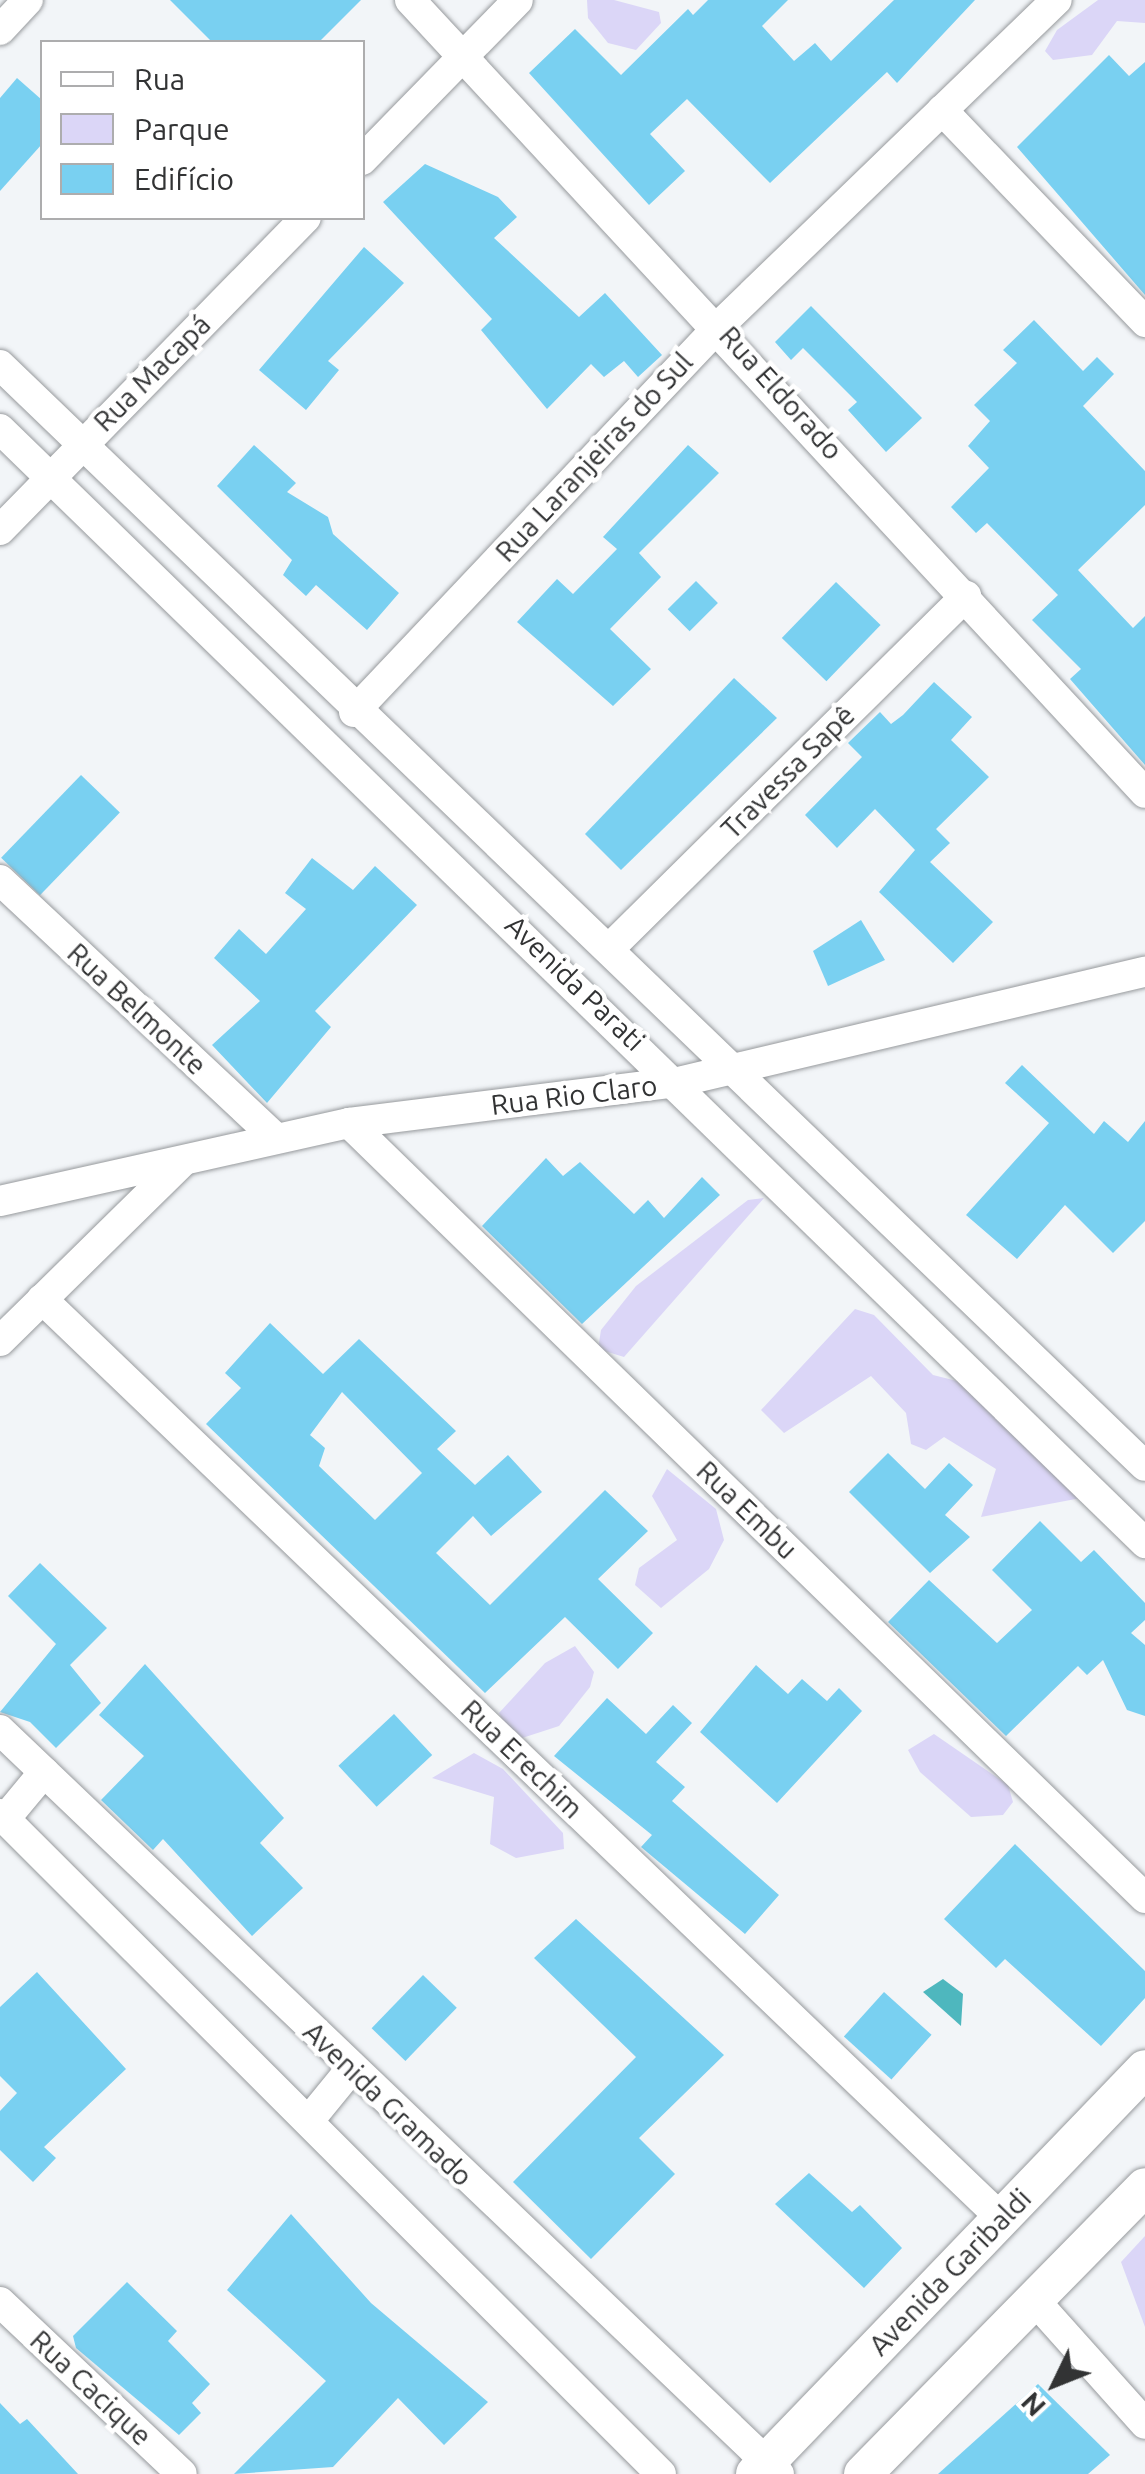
<!DOCTYPE html>
<meta charset="utf-8">
<style>
body{margin:0}
#map{position:relative;width:1145px;height:2474px;overflow:hidden;background:#f2f5f8;font-family:Ubuntu,sans-serif}
div>[style]{position:absolute}
.green>*{inset:0;background:#dbd6f7}
.water>*{inset:0;background:#4eb7be}
.building>*{inset:0;background:#79d0f1;transform-origin:0 0}
.roads{filter:drop-shadow(0 0 2px #979a9d) drop-shadow(0 0 2px #979a9d)}
.minor>*{height:30px;margin:-15px;padding:0 15px;transform-origin:15px;border-radius:15px;background:#fff}
.major>*{height:38px;margin:-19px;padding:0 19px;transform-origin:19px;border-radius:19px;background:#fff}
span{translate:-50% -50%;white-space:nowrap;text-align:center;line-height:1.15;-webkit-text-stroke:9px #fff;paint-order:stroke}
.street-label{font-size:28px;color:#323334}
.legend{position:absolute;left:40px;top:40px;width:325px;height:180px;box-sizing:border-box;background:#fff;border:2px solid #adadae;margin:0;padding:12px 18px;list-style:none;font-size:30px;color:#323334}
.legend li{display:flex;align-items:center;gap:20px;height:50px}
.legend b{width:50px;border:2px solid #adadae}
.north{position:absolute;left:1005px;top:2334px;width:100px;height:100px;-webkit-text-stroke:8px #fff;paint-order:stroke;rotate:227deg;font-size:28px;font-weight:700;line-height:40px;text-align:center;color:#323334}
.north::after{content:'';display:block;margin:auto;width:35px;height:45px;background:#323334;clip-path:polygon(50% 0,100% 100%,50% 72%,0 100%)}
</style>
<div id="map">
<div class="green">
<div style="clip-path:polygon(614px 0,659px 12px,661px 23px,636px 50px,608px 43px,588px 18px,587px 0)"></div>
<div style="clip-path:polygon(1098px 0,1145px 0,1145px 23px,1117px 21px,1092px 55px,1053px 60px,1045px 51px,1057px 30px)"></div>
<div style="clip-path:polygon(764px 1198px,624px 1357px,598px 1349px,601px 1330px,636px 1286px,748px 1200px)"></div>
<div style="clip-path:polygon(855px 1309px,874px 1315px,933px 1375px,965px 1383px,1097px 1495px,981px 1517px,996px 1469px,944px 1437px,926px 1450px,911px 1444px,906px 1413px,871px 1376px,784px 1433px,761px 1410px)"></div>
<div style="clip-path:polygon(667px 1469px,716px 1509px,724px 1540px,709px 1569px,661px 1608px,635px 1585px,639px 1568px,677px 1540px,652px 1496px)"></div>
<div style="clip-path:polygon(575px 1646px,594px 1672px,590px 1687px,559px 1726px,513px 1741px,499px 1713px,545px 1663px)"></div>
<div style="clip-path:polygon(934px 1734px,1008px 1785px,1013px 1802px,1003px 1815px,971px 1817px,920px 1772px,908px 1750px)"></div>
<div style="clip-path:polygon(474px 1753px,503px 1769px,563px 1833px,564px 1849px,516px 1858px,490px 1844px,494px 1797px,432px 1778px)"></div>
<div style="clip-path:polygon(1145px 2236px,1145px 2327px,1121px 2262px)"></div>
</div>
<div class="water">
<div style="clip-path:polygon(943px 1979px,963px 1994px,961px 2026px,923px 1992px)"></div>
</div>
<div class="building">
<div style="clip-path:polygon(170px 0,361px 0,319px 42px,212px 42px)"></div>
<div style="clip-path:polygon(708px 0,788px 0,762px 26px,794px 61px,815px 43px,831px 61px,894px 0,975px 0,897px 83px,887px 72px,770px 183px,687px 99px,650px 134px,685px 171px,649px 205px,529px 73px,575px 29px,621px 75px,688px 9px,693px 15px)"></div>
<div style="clip-path:polygon(1109px 55px,1129px 76px,1145px 62px,1145px 295px,1017px 147px)"></div>
<div style="clip-path:polygon(17px 78px,42px 100px,42px 144px,0 191px,0 98px)"></div>
<div style="clip-path:polygon(425px 164px,498px 197px,517px 217px,494px 238px,579px 317px,605px 293px,662px 355px,638px 377px,624px 361px,604px 377px,591px 364px,547px 409px,481px 330px,492px 319px,383px 202px)"></div>
<div style="clip-path:polygon(364px 247px,404px 283px,328px 361px,339px 370px,306px 410px,259px 370px)"></div>
<div style="clip-path:polygon(811px 306px,922px 418px,886px 452px,848px 410px,857px 402px,803px 348px,791px 360px,775px 342px)"></div>
<div style="clip-path:polygon(1034px 320px,1083px 371px,1097px 357px,1114px 374px,1083px 406px,1145px 471px,1145px 505px,1078px 570px,1133px 628px,1145px 616px,1145px 765px,1070px 679px,1081px 669px,1032px 620px,1058px 595px,987px 523px,976px 533px,951px 507px,989px 468px,968px 446px,990px 421px,974px 405px,1017px 363px,1003px 350px)"></div>
<div style="clip-path:polygon(254px 445px,296px 483px,287px 492px,328px 517px,333px 534px,399px 593px,367px 630px,316px 585px,306px 596px,283px 575px,292px 560px,217px 486px)"></div>
<div style="clip-path:polygon(688px 445px,719px 473px,639px 553px,661px 577px,610px 629px,651px 669px,613px 706px,517px 622px,557px 579px,573px 594px,617px 549px,603px 537px)"></div>
<div style="left:696px;top:581px;width:31px;height:40px;rotate:45deg"></div>
<div style="left:836px;top:582px;width:62px;height:78px;rotate:44deg"></div>
<div style="clip-path:polygon(734px 678px,777px 718px,621px 870px,585px 834px)"></div>
<div style="clip-path:polygon(934px 682px,972px 717px,951px 740px,989px 777px,936px 829px,950px 843px,930px 862px,993px 922px,953px 963px,879px 892px,915px 850px,875px 809px,837px 848px,805px 815px,862px 757px,848px 743px,880px 712px,891px 724px,903px 715px)"></div>
<div style="left:81px;top:775px;width:54px;height:115px;rotate:44deg"></div>
<div style="clip-path:polygon(312px 858px,353px 890px,375px 866px,417px 905px,315px 1011px,331px 1027px,267px 1103px,212px 1045px,260px 1001px,214px 958px,239px 929px,266px 954px,306px 909px,285px 893px)"></div>
<div style="clip-path:polygon(861px 920px,885px 960px,828px 986px,813px 951px)"></div>
<div style="clip-path:polygon(1022px 1065px,1094px 1134px,1104px 1121px,1128px 1142px,1145px 1121px,1145px 1221px,1113px 1253px,1065px 1205px,1017px 1259px,966px 1215px,1049px 1123px,1005px 1083px)"></div>
<div style="clip-path:polygon(546px 1158px,563px 1176px,580px 1162px,634px 1214px,648px 1200px,664px 1218px,702px 1177px,720px 1195px,582px 1324px,482px 1226px)"></div>
<div style="clip-path:polygon(evenodd,270px 1323px,323px 1374px,359px 1339px,456px 1431px,437px 1449px,475px 1485px,508px 1455px,542px 1492px,491px 1536px,473px 1516px,436px 1553px,490px 1605px,605px 1490px,648px 1531px,598px 1579px,653px 1633px,618px 1669px,565px 1617px,485px 1693px,206px 1424px,241px 1388px,225px 1373px,270px 1323px,342px 1392px,422px 1473px,375px 1520px,319px 1466px,325px 1448px,310px 1435px,342px 1392px)"></div>
<div style="clip-path:polygon(888px 1453px,925px 1489px,949px 1463px,973px 1485px,945px 1515px,970px 1537px,930px 1573px,849px 1492px)"></div>
<div style="clip-path:polygon(1040px 1521px,1081px 1562px,1094px 1550px,1145px 1603px,1145px 1620px,1131px 1633px,1145px 1645px,1145px 1716px,1127px 1710px,1103px 1660px,1087px 1675px,1078px 1666px,1006px 1736px,888px 1622px,929px 1580px,997px 1643px,1032px 1610px,992px 1570px)"></div>
<div style="clip-path:polygon(40px 1563px,107px 1628px,70px 1665px,101px 1703px,56px 1748px,30px 1722px,0 1712px,56px 1644px,8px 1596px)"></div>
<div style="clip-path:polygon(145px 1664px,284px 1818px,260px 1843px,303px 1888px,252px 1936px,163px 1839px,153px 1850px,101px 1800px,144px 1756px,99px 1715px)"></div>
<div style="clip-path:polygon(756px 1665px,788px 1694px,802px 1679px,827px 1701px,839px 1688px,862px 1711px,777px 1803px,700px 1732px)"></div>
<div style="clip-path:polygon(607px 1698px,646px 1734px,673px 1705px,692px 1723px,656px 1762px,685px 1787px,672px 1801px,779px 1895px,745px 1934px,641px 1847px,652px 1835px,554px 1756px)"></div>
<div style="left:394px;top:1714px;width:56px;height:76px;rotate:47deg"></div>
<div style="clip-path:polygon(1015px 1844px,1145px 1971px,1145px 1998px,1101px 2046px,1005px 1959px,996px 1968px,944px 1919px)"></div>
<div style="clip-path:polygon(576px 1919px,724px 2055px,639px 2138px,675px 2174px,591px 2259px,513px 2182px,636px 2057px,534px 1958px)"></div>
<div style="clip-path:polygon(37px 1972px,126px 2069px,44px 2147px,56px 2158px,33px 2182px,0 2150px,0 2111px,17px 2093px,0 2076px,0 2007px)"></div>
<div style="left:423px;top:1975px;width:47px;height:74px;rotate:44deg"></div>
<div style="left:884px;top:1992px;width:64px;height:60px;rotate:42deg"></div>
<div style="clip-path:polygon(809px 2173px,852px 2212px,860px 2205px,902px 2248px,864px 2288px,775px 2204px)"></div>
<div style="clip-path:polygon(291px 2214px,371px 2303px,488px 2402px,444px 2445px,398px 2398px,333px 2467px,234px 2474px,326px 2381px,227px 2290px)"></div>
<div style="clip-path:polygon(127px 2282px,177px 2331px,168px 2341px,210px 2384px,192px 2403px,201px 2413px,179px 2435px,76px 2348px,73px 2336px)"></div>
<div style="clip-path:polygon(1038px 2384px,1110px 2455px,1088px 2474px,938px 2474px)"></div>
<div style="clip-path:polygon(0 2403px,20px 2424px,27px 2419px,78px 2474px,0 2474px)"></div>
</div>
<div class="roads">
<div class="minor">
<div style="left:410px;top:0;width:1081px;rotate:47.17deg"></div>
<div style="left:0;top:30px;width:41px;rotate:-47deg"></div>
<div style="left:942px;top:110px;width:294px;rotate:46.2deg"></div>
<div style="left:362px;top:160px;width:223px;rotate:-45.7deg"></div>
<div style="left:0;top:365px;width:1588px;rotate:43.88deg"></div>
<div style="left:0;top:429px;width:1598px;rotate:44.21deg"></div>
<div style="left:0;top:530px;width:437px;rotate:-45.6deg"></div>
<div style="left:354px;top:712px;width:533px;rotate:-46.6deg"></div>
<div style="left:720px;top:325px;width:468px;rotate:-44deg"></div>
<div style="left:0;top:880px;width:376px;rotate:43.1deg"></div>
<div style="left:610px;top:948px;width:501px;rotate:-44.68deg"></div>
<div style="left:349px;top:1123px;width:1111px;rotate:44.23deg"></div>
<div style="left:0;top:1201px;width:358px;rotate:-12.6deg"></div>
<div style="left:349px;top:1123px;width:332px;rotate:-7.1deg"></div>
<div style="left:678px;top:1082px;width:480px;rotate:-13.3deg"></div>
<div style="left:42px;top:1299px;width:1330px;rotate:43.78deg"></div>
<div style="left:0;top:1341px;width:254px;rotate:-44.5deg"></div>
<div style="left:0;top:1730px;width:1077px;rotate:43.68deg"></div>
<div style="left:0;top:1814px;width:934px;rotate:44.96deg"></div>
<div style="left:5px;top:1819px;width:61px;rotate:-50.3deg"></div>
<div style="left:311px;top:2118px;width:63px;rotate:-50.8deg"></div>
<div style="left:0;top:2302px;width:250px;rotate:43.4deg"></div>
<div style="left:1037px;top:2303px;width:162px;rotate:48.2deg"></div>
</div>
<div class="major">
<div style="left:755px;top:2474px;width:562px;rotate:-46.08deg"></div>
<div style="left:863px;top:2474px;width:402px;rotate:-45.5deg"></div>
</div>
</div>
<div class="street-label">
<span style="left:152px;top:373px;rotate:-45deg">Rua Macapá</span>
<span style="left:781px;top:393px;rotate:48deg">Rua Eldorado</span>
<span style="left:594px;top:457px;rotate:-47deg">Rua Laranjeiras do Sul</span>
<span style="left:788px;top:772px;rotate:-45deg">Travessa Sapê</span>
<span style="left:575px;top:983px;rotate:44deg">Avenida Parati</span>
<span style="left:137px;top:1009px;rotate:43deg">Rua Belmonte</span>
<span style="left:574px;top:1095px;rotate:-7deg">Rua Rio Claro</span>
<span style="left:747px;top:1510px;rotate:44deg">Rua Embu</span>
<span style="left:522px;top:1759px;rotate:44deg">Rua Erechim</span>
<span style="left:388px;top:2104px;rotate:44deg">Avenida Gramado</span>
<span style="left:950px;top:2272px;rotate:-46deg">Avenida Garibaldi</span>
<span style="left:91px;top:2388px;rotate:43deg">Rua Cacique</span>
</div>
<ul class="legend">
<li><b style="height:12px;background:#fff"></b>Rua</li>
<li><b style="height:28px;background:#dbd6f7"></b>Parque</li>
<li><b style="height:28px;background:#79d0f1"></b>Edifício</li>
</ul>
<div class="north">N</div>
</div>
